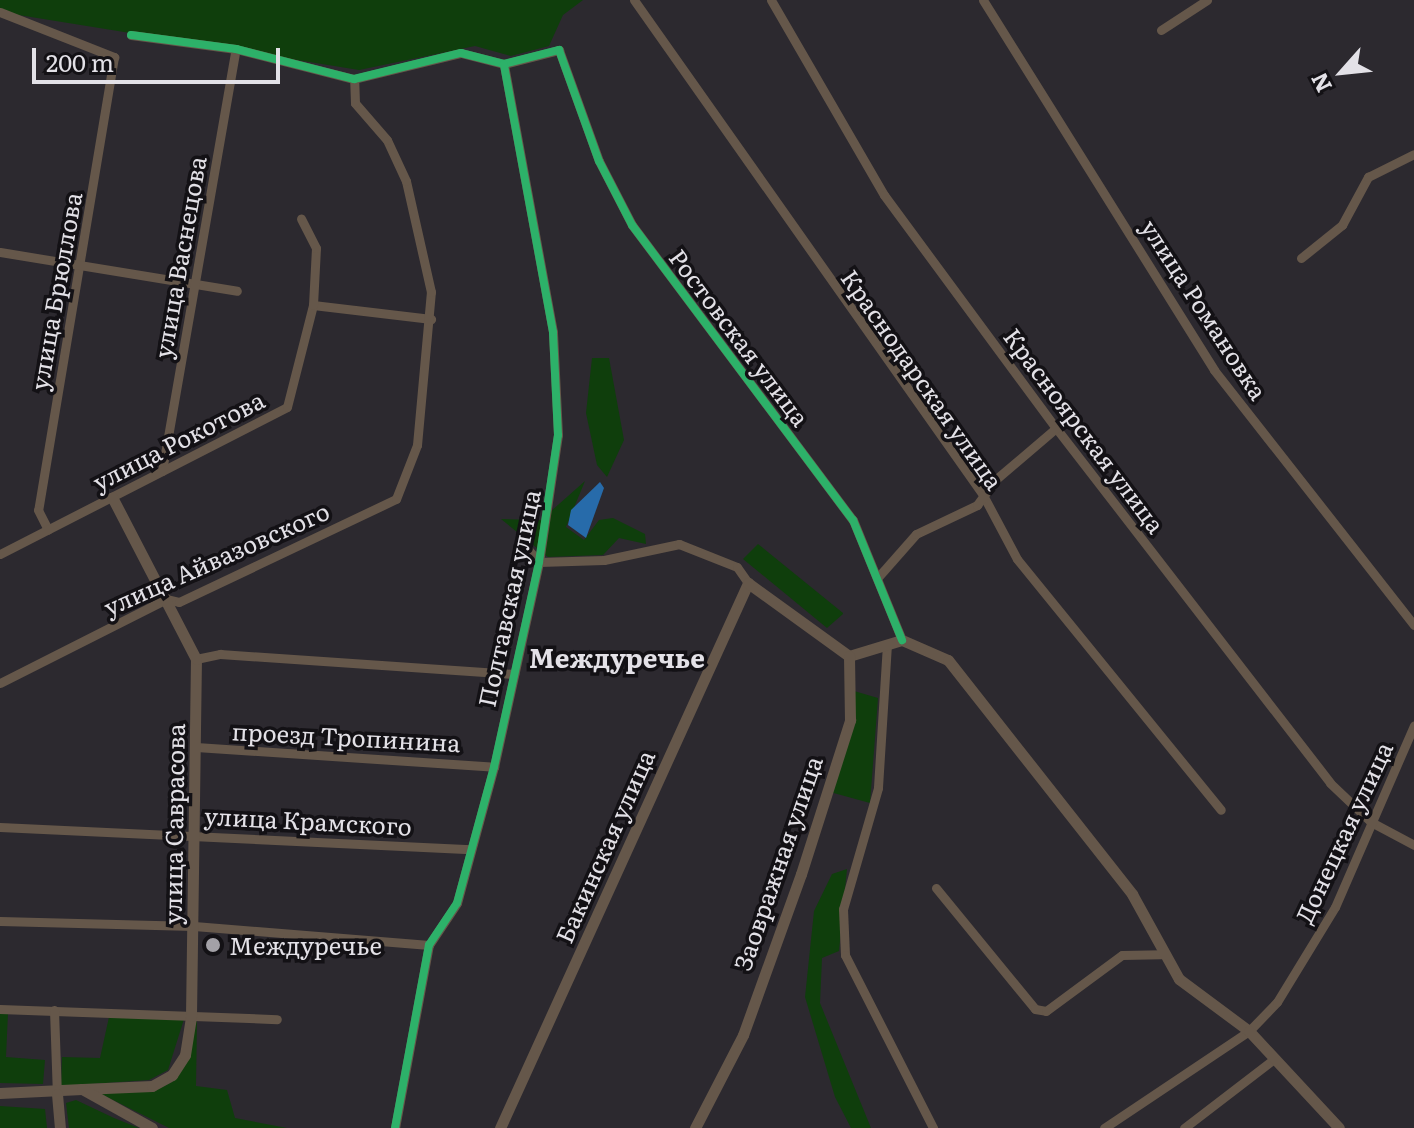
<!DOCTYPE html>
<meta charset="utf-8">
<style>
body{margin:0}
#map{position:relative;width:1414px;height:1128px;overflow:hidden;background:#2c292f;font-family:Literata,serif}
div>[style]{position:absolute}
.green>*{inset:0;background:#0f3e0c}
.water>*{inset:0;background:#276baa}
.minor>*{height:9px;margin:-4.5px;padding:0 4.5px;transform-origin:4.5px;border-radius:4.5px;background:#65574a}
.tertiary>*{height:11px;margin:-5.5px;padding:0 5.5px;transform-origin:5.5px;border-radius:5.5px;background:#65574a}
.cycleway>*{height:8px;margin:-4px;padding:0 4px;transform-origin:4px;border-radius:4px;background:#2db169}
.dots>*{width:22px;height:22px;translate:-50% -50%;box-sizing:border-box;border:4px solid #131115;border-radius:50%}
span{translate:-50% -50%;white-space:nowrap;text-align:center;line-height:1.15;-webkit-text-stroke:7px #131115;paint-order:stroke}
.street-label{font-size:24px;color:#e3e1e7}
.poi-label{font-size:24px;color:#e3e1e7}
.left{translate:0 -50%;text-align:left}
.neighbourhood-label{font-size:26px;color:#e3e1e7;font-weight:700}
.north{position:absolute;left:1302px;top:32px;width:80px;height:80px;-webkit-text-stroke:6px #131115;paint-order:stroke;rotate:243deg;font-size:22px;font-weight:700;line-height:32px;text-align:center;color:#e3e1e7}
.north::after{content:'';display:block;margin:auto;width:28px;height:36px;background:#e3e1e7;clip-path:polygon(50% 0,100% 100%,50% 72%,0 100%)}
.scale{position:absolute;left:32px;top:48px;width:248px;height:36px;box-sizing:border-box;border:4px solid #e3e1e7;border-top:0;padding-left:10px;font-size:24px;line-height:28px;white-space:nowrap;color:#e3e1e7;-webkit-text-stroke:6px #131115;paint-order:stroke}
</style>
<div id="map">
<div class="green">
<div style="clip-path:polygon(0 0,583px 0,563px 15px,549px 46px,511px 56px,475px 46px,359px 70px,0 12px)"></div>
<div style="clip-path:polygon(592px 358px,609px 358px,624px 440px,607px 477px,597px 465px,586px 413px)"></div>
<div style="clip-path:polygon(585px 481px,566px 527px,584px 540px,599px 520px,613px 518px,645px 534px,646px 544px,619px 538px,603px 555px,548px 557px,501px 519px,541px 520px)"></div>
<div style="clip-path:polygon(758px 544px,843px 613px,843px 614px,827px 628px,743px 559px)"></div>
<div style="clip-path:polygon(854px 691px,878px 698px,870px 803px,830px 792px)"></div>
<div style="clip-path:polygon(847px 869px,839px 951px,822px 958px,820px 1003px,871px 1128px,851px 1128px,835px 1097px,805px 997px,814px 911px,832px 874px)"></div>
<div style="clip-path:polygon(8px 1013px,6px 1057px,45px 1060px,43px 1084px,0 1083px,0 1014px)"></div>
<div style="clip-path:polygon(109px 1017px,184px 1019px,168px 1070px,149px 1080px,61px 1086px,62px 1057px,100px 1058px)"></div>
<div style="clip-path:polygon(197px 1020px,196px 1086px,227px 1090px,235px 1118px,287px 1128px,169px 1128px,97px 1092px,152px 1092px,172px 1082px)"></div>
<div style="clip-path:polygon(76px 1100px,114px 1118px,139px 1128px,69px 1128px,66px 1103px)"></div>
<div style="clip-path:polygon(0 1106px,45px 1109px,47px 1128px,0 1128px)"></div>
</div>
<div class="water">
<div style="clip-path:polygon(600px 482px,604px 488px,586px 538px,568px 525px,571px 510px)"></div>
</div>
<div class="minor">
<div style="left:634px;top:0;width:606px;rotate:54.81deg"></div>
<div style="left:983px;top:495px;width:72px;rotate:62deg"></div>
<div style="left:1017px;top:559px;width:323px;rotate:50.9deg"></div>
<div style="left:771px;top:0;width:225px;rotate:59.9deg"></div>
<div style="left:884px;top:195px;width:290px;rotate:53.6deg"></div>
<div style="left:1056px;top:428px;width:448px;rotate:52.3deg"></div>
<div style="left:1330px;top:783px;width:57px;rotate:43.6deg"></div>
<div style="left:1371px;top:822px;width:49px;rotate:28.1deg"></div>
<div style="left:983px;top:0;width:436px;rotate:58deg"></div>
<div style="left:1214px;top:370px;width:324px;rotate:51.9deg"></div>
<div style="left:0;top:12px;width:123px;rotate:21.5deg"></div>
<div style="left:114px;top:57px;width:459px;rotate:99.5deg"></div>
<div style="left:38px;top:510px;width:22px;rotate:63deg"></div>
<div style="left:1161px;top:30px;width:55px;rotate:-33.1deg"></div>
<div style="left:131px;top:35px;width:106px;rotate:7.6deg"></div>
<div style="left:236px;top:49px;width:122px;rotate:14.3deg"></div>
<div style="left:354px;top:79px;width:110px;rotate:-13.7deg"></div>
<div style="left:461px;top:53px;width:44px;rotate:14.3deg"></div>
<div style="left:504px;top:64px;width:57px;rotate:-14.3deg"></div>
<div style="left:559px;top:50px;width:118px;rotate:70.2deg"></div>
<div style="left:599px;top:161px;width:72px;rotate:62.7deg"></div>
<div style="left:632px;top:225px;width:369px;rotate:53.2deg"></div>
<div style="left:853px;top:520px;width:130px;rotate:67.8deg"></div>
<div style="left:0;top:252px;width:240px;rotate:9.3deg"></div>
<div style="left:1301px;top:258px;width:53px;rotate:-38.8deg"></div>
<div style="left:1342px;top:225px;width:55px;rotate:-61.6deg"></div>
<div style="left:1368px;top:177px;width:51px;rotate:-26.6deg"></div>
<div style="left:313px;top:305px;width:119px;rotate:6.8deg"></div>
<div style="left:162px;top:471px;width:428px;rotate:-80.1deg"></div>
<div style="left:526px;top:547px;width:20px;rotate:49deg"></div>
<div style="left:0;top:554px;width:322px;rotate:-27.1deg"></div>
<div style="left:287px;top:407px;width:105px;rotate:-75.7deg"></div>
<div style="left:313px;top:305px;width:57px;rotate:-87deg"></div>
<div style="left:316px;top:248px;width:33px;rotate:-117deg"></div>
<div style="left:539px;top:562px;width:65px;rotate:-1.8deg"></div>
<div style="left:604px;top:560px;width:77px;rotate:-12deg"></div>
<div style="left:679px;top:544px;width:62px;rotate:21.6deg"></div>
<div style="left:737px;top:567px;width:19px;rotate:55deg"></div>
<div style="left:879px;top:576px;width:56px;rotate:-48.6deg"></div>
<div style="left:916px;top:534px;width:68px;rotate:-25.4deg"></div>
<div style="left:977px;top:505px;width:31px;rotate:-54deg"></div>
<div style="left:995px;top:480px;width:80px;rotate:-40.4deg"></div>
<div style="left:887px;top:644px;width:144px;rotate:93.6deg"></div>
<div style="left:878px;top:788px;width:126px;rotate:106.1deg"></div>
<div style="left:843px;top:909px;width:46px;rotate:87.5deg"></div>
<div style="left:845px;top:955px;width:194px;rotate:63deg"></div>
<div style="left:196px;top:659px;width:25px;rotate:-12deg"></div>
<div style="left:220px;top:654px;width:295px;rotate:3.9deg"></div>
<div style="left:0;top:683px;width:186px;rotate:-26.8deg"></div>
<div style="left:166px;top:599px;width:13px;rotate:13deg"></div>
<div style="left:179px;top:602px;width:240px;rotate:-25.4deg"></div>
<div style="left:396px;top:499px;width:58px;rotate:-68.7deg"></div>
<div style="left:417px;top:445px;width:154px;rotate:-84.8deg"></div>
<div style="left:431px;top:292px;width:114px;rotate:-102.7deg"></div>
<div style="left:406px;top:181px;width:45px;rotate:-114.9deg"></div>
<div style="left:387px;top:140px;width:49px;rotate:-130.9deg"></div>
<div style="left:355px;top:103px;width:24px;rotate:-92deg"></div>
<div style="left:196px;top:747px;width:299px;rotate:3.8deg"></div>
<div style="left:0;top:827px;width:471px;rotate:2.7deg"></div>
<div style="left:936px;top:888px;width:156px;rotate:50.7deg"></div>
<div style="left:1035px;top:1009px;width:11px;rotate:10deg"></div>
<div style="left:1046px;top:1011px;width:94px;rotate:-36.4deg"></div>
<div style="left:1122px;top:955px;width:39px;rotate:-1deg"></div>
<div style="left:0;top:921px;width:194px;rotate:1.5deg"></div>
<div style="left:194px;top:926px;width:236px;rotate:4.6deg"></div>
<div style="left:0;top:1009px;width:277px;rotate:2.1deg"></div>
<div style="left:54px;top:1010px;width:84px;rotate:88deg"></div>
<div style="left:395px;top:1128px;width:186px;rotate:-79.5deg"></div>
<div style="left:429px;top:945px;width:50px;rotate:-56.3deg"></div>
<div style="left:457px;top:903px;width:141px;rotate:-74.8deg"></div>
<div style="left:494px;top:767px;width:210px;rotate:-77.6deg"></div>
<div style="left:539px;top:562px;width:128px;rotate:-81.5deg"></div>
<div style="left:558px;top:435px;width:103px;rotate:-92.8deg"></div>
<div style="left:553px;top:332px;width:272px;rotate:-100.4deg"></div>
<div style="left:1104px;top:1128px;width:174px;rotate:-33.8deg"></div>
<div style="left:1249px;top:1031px;width:40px;rotate:-46deg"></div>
<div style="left:1277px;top:1002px;width:111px;rotate:-58.6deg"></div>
<div style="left:1335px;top:907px;width:198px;rotate:-66.5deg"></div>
<div style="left:1184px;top:1128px;width:113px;rotate:-37.5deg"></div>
</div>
<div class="tertiary">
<div style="left:849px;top:656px;width:55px;rotate:-16.8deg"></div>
<div style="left:902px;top:640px;width:50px;rotate:23.5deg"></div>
<div style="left:948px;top:660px;width:298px;rotate:51.8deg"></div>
<div style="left:1132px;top:894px;width:97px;rotate:61.1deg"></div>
<div style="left:1179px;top:979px;width:87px;rotate:36.6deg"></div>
<div style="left:1249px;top:1031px;width:132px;rotate:47.1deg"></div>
<div style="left:82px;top:1089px;width:70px;rotate:-2.5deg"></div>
<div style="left:152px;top:1086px;width:23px;rotate:-29deg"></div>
<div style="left:172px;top:1075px;width:24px;rotate:-57deg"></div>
<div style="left:185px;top:1055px;width:39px;rotate:-81deg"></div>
<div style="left:191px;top:1016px;width:357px;rotate:-89.2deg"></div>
<div style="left:196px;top:659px;width:182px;rotate:-117.4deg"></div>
<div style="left:0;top:1093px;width:82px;rotate:-2.8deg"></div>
<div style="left:82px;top:1089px;width:80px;rotate:29.1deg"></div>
<div style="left:57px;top:1094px;width:34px;rotate:85deg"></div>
<div style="left:500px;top:1128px;width:599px;rotate:-65.53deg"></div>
<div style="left:748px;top:583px;width:125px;rotate:35.9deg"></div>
<div style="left:695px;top:1128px;width:105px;rotate:-62.7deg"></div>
<div style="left:743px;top:1035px;width:171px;rotate:-70.2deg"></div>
<div style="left:801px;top:874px;width:162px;rotate:-72.3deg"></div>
<div style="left:850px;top:720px;width:64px;rotate:-90.9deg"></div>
</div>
<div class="cycleway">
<div style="left:131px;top:35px;width:106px;rotate:7.6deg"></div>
<div style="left:236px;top:49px;width:122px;rotate:14.3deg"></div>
<div style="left:354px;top:79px;width:110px;rotate:-13.7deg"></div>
<div style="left:461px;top:53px;width:44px;rotate:14.3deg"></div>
<div style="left:504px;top:64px;width:57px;rotate:-14.3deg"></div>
<div style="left:559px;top:50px;width:118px;rotate:70.2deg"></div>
<div style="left:599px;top:161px;width:72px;rotate:62.7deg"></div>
<div style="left:632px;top:225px;width:369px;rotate:53.2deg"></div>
<div style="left:853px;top:520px;width:130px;rotate:67.8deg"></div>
<div style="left:395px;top:1128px;width:186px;rotate:-79.5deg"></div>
<div style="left:429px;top:945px;width:50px;rotate:-56.3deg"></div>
<div style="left:457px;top:903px;width:141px;rotate:-74.8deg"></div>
<div style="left:494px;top:767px;width:210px;rotate:-77.6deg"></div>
<div style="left:539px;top:562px;width:128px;rotate:-81.5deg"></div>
<div style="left:558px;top:435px;width:103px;rotate:-92.8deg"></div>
<div style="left:553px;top:332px;width:272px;rotate:-100.4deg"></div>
</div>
<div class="dots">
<div style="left:213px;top:945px;background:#a3a1a7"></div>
</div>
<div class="street-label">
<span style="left:179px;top:257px;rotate:-80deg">улица Васнецова</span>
<span style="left:55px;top:291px;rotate:-80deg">улица Брюллова</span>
<span style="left:1205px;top:309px;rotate:57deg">улица Романовка</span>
<span style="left:740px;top:337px;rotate:53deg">Ростовская улица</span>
<span style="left:923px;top:379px;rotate:55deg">Краснодарская улица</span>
<span style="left:1085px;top:430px;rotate:53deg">Красноярская улица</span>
<span style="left:178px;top:440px;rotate:-27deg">улица Рокотова</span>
<span style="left:216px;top:558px;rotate:-24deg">улица Айвазовского</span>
<span style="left:508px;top:598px;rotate:-78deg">Полтавская улица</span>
<span style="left:346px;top:736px;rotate:3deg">проезд Тропинина</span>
<span style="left:308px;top:820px;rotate:3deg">улица Крамского</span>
<span style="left:173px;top:824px;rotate:-89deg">улица Саврасова</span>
<span style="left:1343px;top:832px;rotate:-65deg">Донецкая улица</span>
<span style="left:604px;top:846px;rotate:-66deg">Бакинская улица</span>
<span style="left:777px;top:863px;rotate:-71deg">Заовражная улица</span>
</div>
<div class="poi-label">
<span class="left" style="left:229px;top:945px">Междуречье</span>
</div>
<div class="neighbourhood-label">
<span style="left:617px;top:657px">Междуречье</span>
</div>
<div class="north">N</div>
<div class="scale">200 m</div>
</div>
